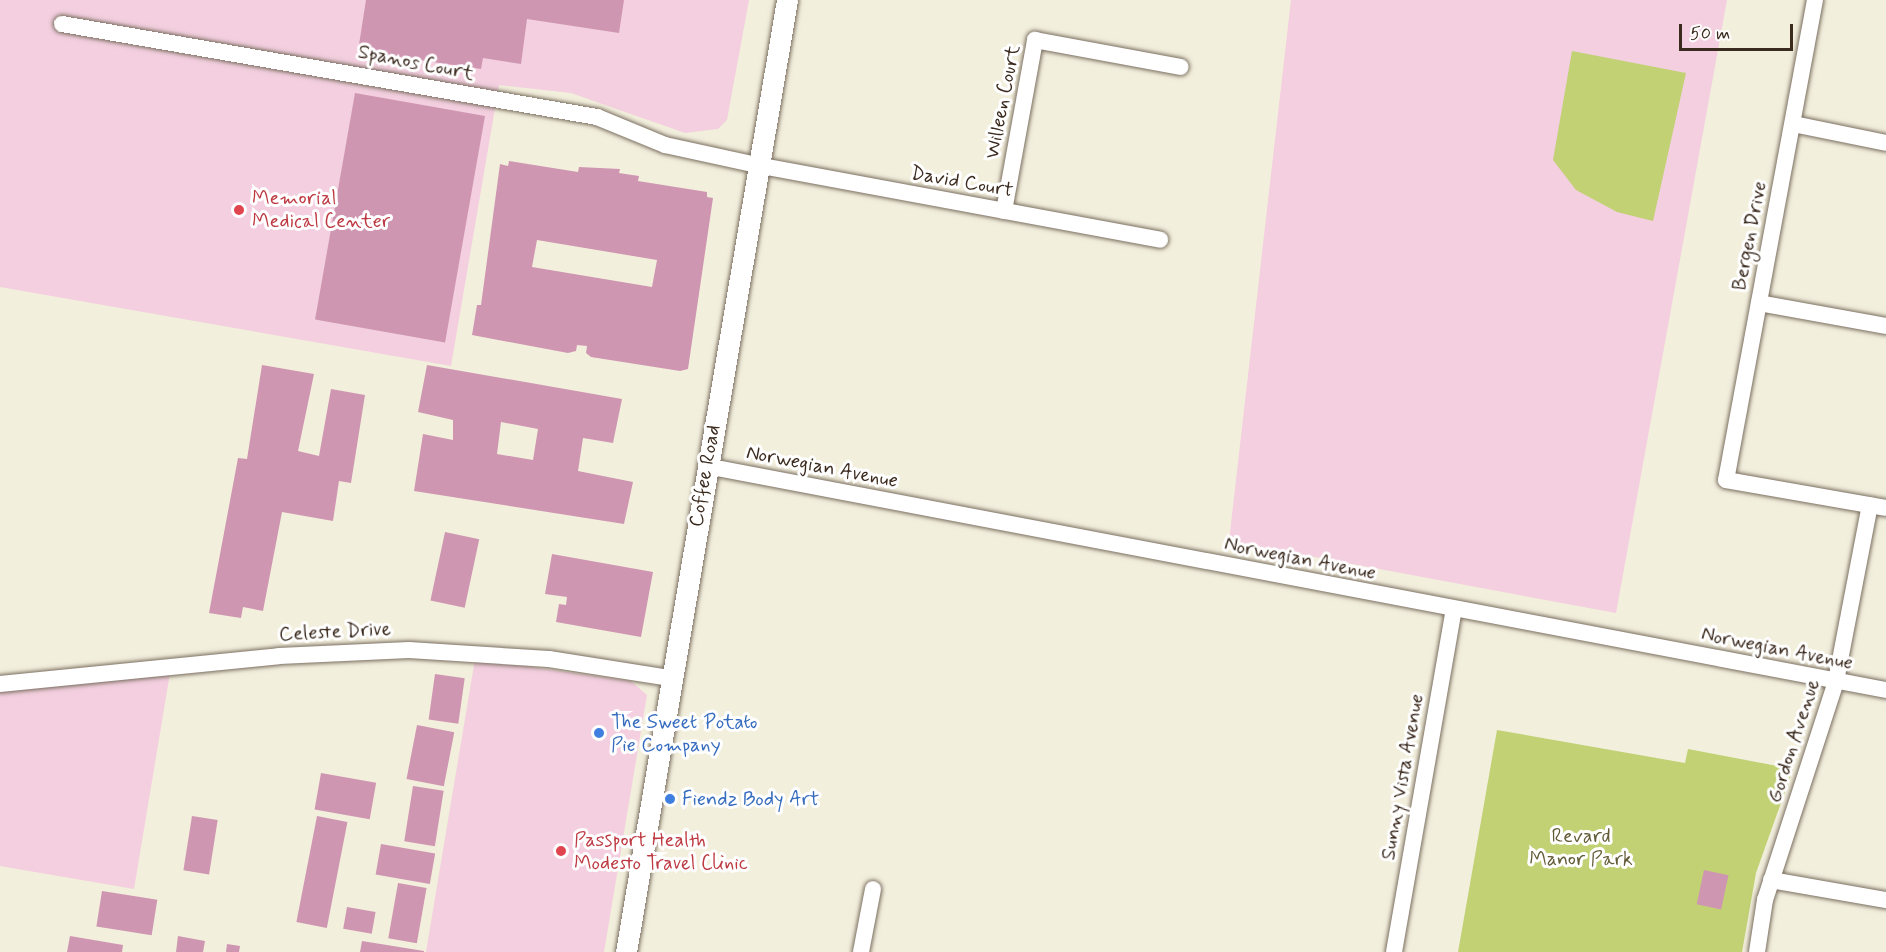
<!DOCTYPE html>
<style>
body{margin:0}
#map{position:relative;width:1886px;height:952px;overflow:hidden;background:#f3efdd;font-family:Mynerve,sans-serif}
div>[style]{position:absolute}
.built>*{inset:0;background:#f3cfdf}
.green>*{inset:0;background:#c1d174}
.building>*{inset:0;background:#cf96b1;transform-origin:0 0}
.roads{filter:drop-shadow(0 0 2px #7b6f61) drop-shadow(0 0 2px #7b6f61)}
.minor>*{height:16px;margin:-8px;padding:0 8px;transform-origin:8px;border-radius:8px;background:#fff}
.major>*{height:21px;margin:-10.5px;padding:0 10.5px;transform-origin:10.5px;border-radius:10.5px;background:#fff}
.dots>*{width:16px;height:16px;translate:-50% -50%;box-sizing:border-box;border:3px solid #fff;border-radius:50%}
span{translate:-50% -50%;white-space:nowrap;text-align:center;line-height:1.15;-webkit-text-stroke:6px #fff;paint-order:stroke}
.street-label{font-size:20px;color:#3b2a1e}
.health-label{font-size:20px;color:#be3a42}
.left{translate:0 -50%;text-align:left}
.shop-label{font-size:20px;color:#366cbe}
.park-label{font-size:20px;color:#635c38}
.scale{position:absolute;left:1679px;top:24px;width:114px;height:27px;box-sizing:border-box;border:3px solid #3b2a1e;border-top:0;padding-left:8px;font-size:18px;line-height:21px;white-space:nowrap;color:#3b2a1e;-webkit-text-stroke:4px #fff;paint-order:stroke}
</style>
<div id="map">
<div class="built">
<div style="clip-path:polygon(0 0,749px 0,727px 120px,718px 129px,685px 133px,571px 93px,499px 85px,451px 366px,0 287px)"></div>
<div style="clip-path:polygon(1291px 0,1727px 0,1616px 613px,1229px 541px)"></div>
<div style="clip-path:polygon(475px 659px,631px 681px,647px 695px,604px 952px,426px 952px)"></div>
<div style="clip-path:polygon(170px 673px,134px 889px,0 866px,0 690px)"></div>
</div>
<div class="green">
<div style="clip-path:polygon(1572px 51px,1686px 73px,1653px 221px,1617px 212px,1576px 190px,1553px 160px)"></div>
<div style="clip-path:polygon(1497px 730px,1685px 763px,1688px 749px,1793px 769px,1756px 873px,1742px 952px,1458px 952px)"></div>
</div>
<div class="building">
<div style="clip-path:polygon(366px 0,624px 0,619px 33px,527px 19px,521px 64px,483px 58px,481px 69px,358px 51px)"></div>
<div style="left:355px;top:93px;width:132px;height:230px;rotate:10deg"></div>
<div style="clip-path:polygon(evenodd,509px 161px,578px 172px,579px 167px,620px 169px,619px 173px,639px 176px,638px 181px,707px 192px,707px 197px,713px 198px,688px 369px,680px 371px,591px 357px,586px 353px,587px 346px,577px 345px,576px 351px,568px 353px,472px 335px,477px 305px,481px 305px,500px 164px,508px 166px,509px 161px,537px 240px,657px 260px,652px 287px,532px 267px,537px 240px)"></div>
<div style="clip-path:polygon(262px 365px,314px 374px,298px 451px,319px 456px,331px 389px,365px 395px,351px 483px,339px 481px,333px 521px,282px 512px,263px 611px,243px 607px,241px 618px,209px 613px,238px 458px,247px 459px)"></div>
<div style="clip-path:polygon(evenodd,427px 365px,622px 399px,613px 443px,583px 438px,578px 471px,633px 482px,624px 524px,414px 491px,423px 434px,453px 440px,453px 420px,418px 412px,427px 365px,501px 422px,538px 429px,533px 460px,497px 454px,501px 422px)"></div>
<div style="left:445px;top:532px;width:35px;height:70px;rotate:12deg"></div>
<div style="clip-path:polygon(552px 554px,653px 572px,641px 637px,556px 622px,559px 604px,566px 605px,567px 597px,545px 594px)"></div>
<div style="left:435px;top:674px;width:30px;height:46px;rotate:8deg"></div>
<div style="left:417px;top:725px;width:38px;height:55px;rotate:11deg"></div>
<div style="left:321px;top:773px;width:56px;height:37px;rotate:10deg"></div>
<div style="left:413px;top:786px;width:31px;height:56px;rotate:9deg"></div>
<div style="left:192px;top:816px;width:26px;height:55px;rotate:9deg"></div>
<div style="left:317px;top:816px;width:31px;height:108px;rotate:11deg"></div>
<div style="left:381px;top:844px;width:55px;height:31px;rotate:10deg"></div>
<div style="left:1704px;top:870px;width:25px;height:35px;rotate:12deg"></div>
<div style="left:398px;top:883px;width:29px;height:56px;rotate:10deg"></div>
<div style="left:102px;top:891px;width:56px;height:36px;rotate:9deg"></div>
<div style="left:347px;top:907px;width:29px;height:22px;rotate:10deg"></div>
<div style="clip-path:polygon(70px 936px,123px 945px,122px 952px,67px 952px)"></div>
<div style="clip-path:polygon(178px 936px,205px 941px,203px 952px,176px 952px)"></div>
<div style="clip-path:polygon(362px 941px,424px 951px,424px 952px,360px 952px)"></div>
<div style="clip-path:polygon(227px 944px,240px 946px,239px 952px,226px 952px)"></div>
</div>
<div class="roads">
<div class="minor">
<div style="left:1815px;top:0;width:488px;rotate:100.5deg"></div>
<div style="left:1726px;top:480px;width:162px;rotate:9.9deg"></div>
<div style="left:62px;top:24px;width:543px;rotate:9.86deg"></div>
<div style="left:597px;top:117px;width:74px;rotate:22.4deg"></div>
<div style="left:665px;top:145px;width:94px;rotate:12.3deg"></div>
<div style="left:757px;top:165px;width:410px;rotate:10.5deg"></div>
<div style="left:1793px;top:124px;width:95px;rotate:11.5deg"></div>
<div style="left:1004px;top:211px;width:174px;rotate:-79.7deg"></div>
<div style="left:1035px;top:40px;width:148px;rotate:10.5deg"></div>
<div style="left:1759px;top:303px;width:129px;rotate:10.3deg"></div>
<div style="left:706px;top:466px;width:1201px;rotate:10.75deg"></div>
<div style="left:0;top:684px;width:280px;rotate:-5.7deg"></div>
<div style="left:279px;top:656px;width:130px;rotate:-2.6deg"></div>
<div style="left:409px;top:650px;width:140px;rotate:3.7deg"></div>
<div style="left:549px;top:659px;width:123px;rotate:8.9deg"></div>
<div style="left:1771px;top:880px;width:117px;rotate:9.9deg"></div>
<div style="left:861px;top:952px;width:64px;rotate:-79.2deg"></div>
<div style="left:1394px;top:952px;width:348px;rotate:-80.1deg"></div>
<div style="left:1757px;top:952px;width:53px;rotate:-81.3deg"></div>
<div style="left:1765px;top:900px;width:230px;rotate:-72deg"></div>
<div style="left:1836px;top:681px;width:179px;rotate:-79.1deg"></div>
</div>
<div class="major">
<div style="left:626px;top:952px;width:966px;rotate:-80.4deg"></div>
</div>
</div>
<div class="dots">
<div style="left:239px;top:210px;background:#e0444e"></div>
<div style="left:599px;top:733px;background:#3f7fe0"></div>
<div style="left:670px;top:799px;background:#3f7fe0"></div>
<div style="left:561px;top:851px;background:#e0444e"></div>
</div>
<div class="street-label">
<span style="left:416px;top:63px;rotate:11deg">Spanos Court</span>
<span style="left:1003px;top:102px;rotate:-79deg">Willeen Court</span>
<span style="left:962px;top:182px;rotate:10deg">David Court</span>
<span style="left:1750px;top:236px;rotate:-79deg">Bergen Drive</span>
<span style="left:822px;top:467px;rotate:11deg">Norwegian Avenue</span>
<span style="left:705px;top:476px;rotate:-80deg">Coffee Road</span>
<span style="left:1300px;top:559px;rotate:11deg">Norwegian Avenue</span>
<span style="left:335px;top:632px;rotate:-3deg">Celeste Drive</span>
<span style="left:1777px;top:649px;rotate:11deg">Norwegian Avenue</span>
<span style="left:1794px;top:741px;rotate:-72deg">Gordon Avenue</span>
<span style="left:1403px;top:777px;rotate:-80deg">Sunny Vista Avenue</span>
</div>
<div class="health-label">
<span class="left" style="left:252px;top:210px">Memorial<br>Medical Center</span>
<span class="left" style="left:574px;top:852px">Passport Health<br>Modesto Travel Clinic</span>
</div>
<div class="shop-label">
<span class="left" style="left:611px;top:734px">The Sweet Potato<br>Pie Company</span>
<span class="left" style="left:682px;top:799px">Fiendz Body Art</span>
</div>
<div class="park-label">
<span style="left:1581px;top:848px">Revard<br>Manor Park</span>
</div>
<div class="scale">50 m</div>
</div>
